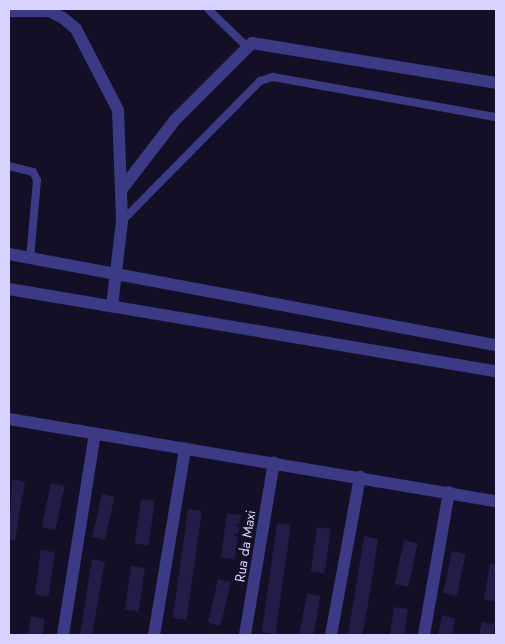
<!DOCTYPE html>
<style>
body{margin:0}
#map{position:relative;width:505px;height:644px;overflow:hidden;background:#130f26;font-family:Jost,sans-serif}
div>[style]{position:absolute}
.building>*{inset:0;background:#241b47;transform-origin:0 0}
.service>*{height:8px;margin:-4px;padding:0 4px;transform-origin:4px;border-radius:4px;background:#3d3a85}
.minor>*{height:12px;margin:-6px;padding:0 6px;transform-origin:6px;border-radius:6px;background:#3d3a85}
span{translate:-50% -50%;white-space:nowrap;text-align:center;line-height:1.15;-webkit-text-stroke:5px #130f26;paint-order:stroke}
.street-label{font-size:14px;color:#d9d4ff}
.frame{position:absolute;inset:0;border:10px solid #d9d4ff;pointer-events:none}
</style>
<div id="map">
<div class="building">
<div style="clip-path:polygon(12px 479px,25px 482px,15px 540px,9px 539px)"></div>
<div style="left:51px;top:483px;width:14px;height:45px;rotate:12deg"></div>
<div style="left:102px;top:494px;width:13px;height:44px;rotate:13deg"></div>
<div style="left:141px;top:499px;width:14px;height:45px;rotate:8deg"></div>
<div style="left:188px;top:509px;width:14px;height:110px;rotate:8deg"></div>
<div style="left:227px;top:513px;width:14px;height:45px;rotate:8deg"></div>
<div style="left:277px;top:523px;width:14px;height:110px;rotate:8deg"></div>
<div style="left:317px;top:527px;width:14px;height:45px;rotate:8deg"></div>
<div style="clip-path:polygon(364px 536px,378px 539px,368px 604px,362px 635px,348px 635px)"></div>
<div style="left:404px;top:540px;width:14px;height:45px;rotate:12deg"></div>
<div style="left:41px;top:550px;width:14px;height:45px;rotate:8deg"></div>
<div style="left:452px;top:551px;width:14px;height:43px;rotate:12deg"></div>
<div style="clip-path:polygon(92px 559px,105px 562px,92px 635px,80px 635px)"></div>
<div style="clip-path:polygon(490px 563px,496px 564px,496px 602px,484px 599px)"></div>
<div style="left:131px;top:566px;width:14px;height:44px;rotate:8deg"></div>
<div style="left:218px;top:579px;width:13px;height:45px;rotate:13deg"></div>
<div style="clip-path:polygon(307px 593px,320px 596px,317px 618px,313px 635px,299px 635px)"></div>
<div style="left:394px;top:607px;width:14px;height:28px;rotate:8deg"></div>
<div style="clip-path:polygon(442px 615px,455px 619px,452px 635px,438px 635px)"></div>
<div style="clip-path:polygon(31px 616px,45px 619px,42px 635px,28px 635px)"></div>
<div style="clip-path:polygon(482px 622px,495px 624px,493px 635px,479px 635px)"></div>
</div>
<div class="service">
<div style="left:208px;top:9px;width:53px;rotate:44.2deg"></div>
<div style="left:9px;top:166px;width:25px;rotate:14deg"></div>
<div style="left:33px;top:172px;width:9px;rotate:63deg"></div>
<div style="left:37px;top:180px;width:79px;rotate:95.1deg"></div>
<div style="left:122px;top:221px;width:197px;rotate:-45.4deg"></div>
<div style="left:260px;top:81px;width:14px;rotate:-17deg"></div>
<div style="left:273px;top:77px;width:227px;rotate:10.2deg"></div>
</div>
<div class="minor">
<div style="left:9px;top:11px;width:40px"></div>
<div style="left:49px;top:11px;width:16px;rotate:27deg"></div>
<div style="left:63px;top:18px;width:17px;rotate:40deg"></div>
<div style="left:76px;top:29px;width:91px;rotate:62.6deg"></div>
<div style="left:118px;top:110px;width:111px;rotate:87.9deg"></div>
<div style="left:122px;top:221px;width:86px;rotate:96.7deg"></div>
<div style="left:122px;top:189px;width:87px;rotate:-52.5deg"></div>
<div style="left:175px;top:120px;width:109px;rotate:-45deg"></div>
<div style="left:252px;top:43px;width:247px;rotate:9.3deg"></div>
<div style="left:9px;top:254px;width:495px;rotate:10.6deg"></div>
<div style="left:9px;top:289px;width:494px;rotate:9.6deg"></div>
<div style="left:9px;top:419px;width:494px;rotate:9.6deg"></div>
<div style="left:63px;top:635px;width:204px;rotate:-81deg"></div>
<div style="left:154px;top:635px;width:189px;rotate:-80.5deg"></div>
<div style="left:245px;top:635px;width:175px;rotate:-80.5deg"></div>
<div style="left:331px;top:635px;width:161px;rotate:-79.6deg"></div>
<div style="left:424px;top:635px;width:145px;rotate:-80.1deg"></div>
</div>
<div class="street-label">
<span style="left:245px;top:546px;rotate:-81deg">Rua da Maxi</span>
</div>
<div class="frame"></div>
</div>
